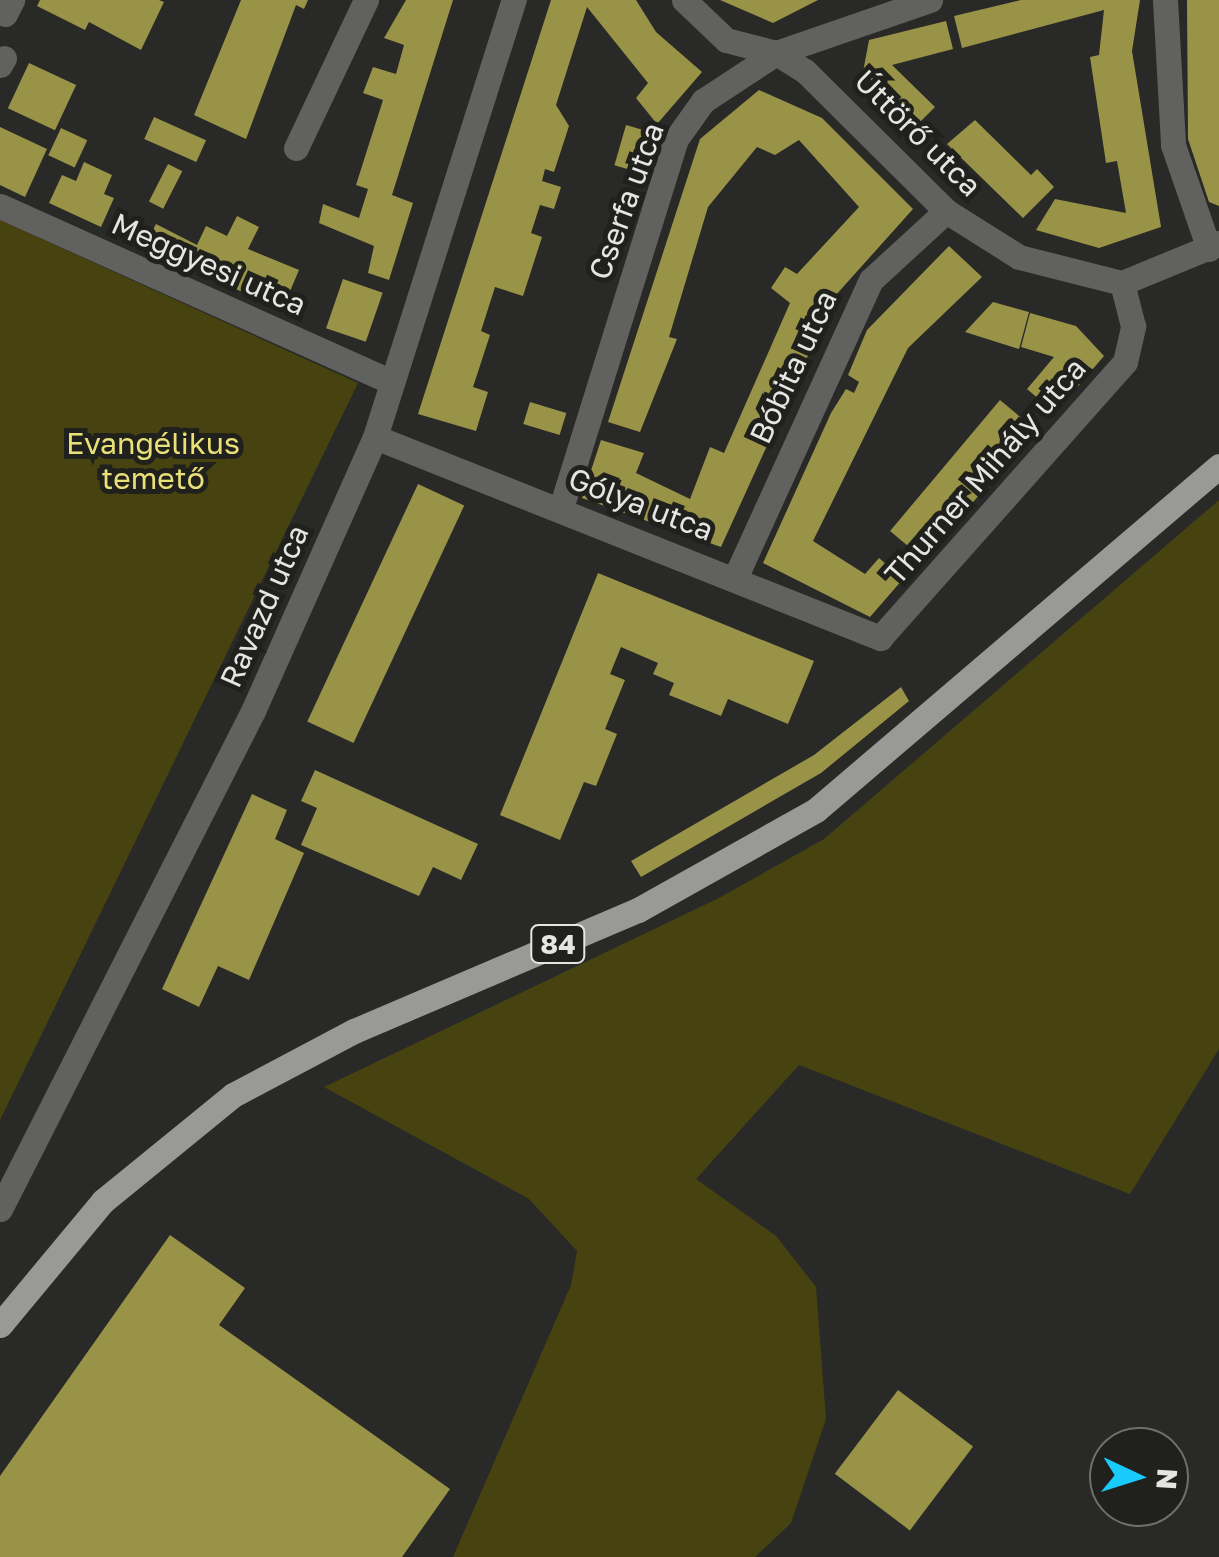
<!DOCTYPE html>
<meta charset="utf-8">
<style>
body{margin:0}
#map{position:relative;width:1219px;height:1557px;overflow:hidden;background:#292927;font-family:"Golos Text",sans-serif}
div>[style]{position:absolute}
.green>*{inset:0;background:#474311}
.building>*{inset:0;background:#999348;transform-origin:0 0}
.street>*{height:25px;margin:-12.5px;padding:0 12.5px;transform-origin:12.5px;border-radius:12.5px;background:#616160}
.primary>*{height:25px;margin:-12.5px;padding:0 12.5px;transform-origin:12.5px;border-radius:12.5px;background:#999997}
span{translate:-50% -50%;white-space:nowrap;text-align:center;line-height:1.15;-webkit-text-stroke:10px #20201d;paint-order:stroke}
.shield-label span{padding:2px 8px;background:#20201d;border:2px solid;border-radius:8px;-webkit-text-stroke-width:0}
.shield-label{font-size:28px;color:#e5e5e3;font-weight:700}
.street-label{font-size:30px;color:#e5e5e3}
.park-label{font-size:30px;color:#e9e078}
.north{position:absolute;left:1089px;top:1427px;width:100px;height:100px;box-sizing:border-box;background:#20201d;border:2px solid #6f6f6c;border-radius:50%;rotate:94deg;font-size:28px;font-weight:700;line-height:40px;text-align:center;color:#e5e5e3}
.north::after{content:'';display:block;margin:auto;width:35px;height:45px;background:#19cafc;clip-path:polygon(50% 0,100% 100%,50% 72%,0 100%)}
</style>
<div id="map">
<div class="green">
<div style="clip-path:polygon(0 220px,358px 383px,0 1120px)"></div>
<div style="clip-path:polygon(1219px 500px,1219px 1049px,1130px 1194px,799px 1065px,696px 1179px,776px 1236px,816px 1287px,826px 1419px,791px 1523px,755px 1557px,453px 1557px,571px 1285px,577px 1251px,529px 1199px,324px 1087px,719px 898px,824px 839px)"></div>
</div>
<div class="building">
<div style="clip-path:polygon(40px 0,159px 0,164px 2px,141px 50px,89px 22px,85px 30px,37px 6px)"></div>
<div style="clip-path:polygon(241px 0,308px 0,304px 9px,296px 5px,246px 139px,194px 115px)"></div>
<div style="clip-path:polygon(406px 0,453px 0,392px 195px,413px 203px,389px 280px,368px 273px,374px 246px,319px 223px,323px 204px,359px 218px,368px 189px,356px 185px,383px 100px,363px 93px,373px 67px,396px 74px,404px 45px,384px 38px)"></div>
<div style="clip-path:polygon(551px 0,636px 0,656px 32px,702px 72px,657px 124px,636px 98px,648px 83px,587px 7px,556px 105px,569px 126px,554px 172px,545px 169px,542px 181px,561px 187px,554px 209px,540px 205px,531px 233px,542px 237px,523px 296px,495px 287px,481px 331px,490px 335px,473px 387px,488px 392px,476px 431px,418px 414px)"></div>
<div style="clip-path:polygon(720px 0,818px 0,773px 23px)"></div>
<div style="clip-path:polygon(1021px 0,1140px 0,1132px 51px,1161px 227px,1099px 248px,1036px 230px,1055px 199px,1126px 213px,1117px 161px,1106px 163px,1090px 57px,1099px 55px,1104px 10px,962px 48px,954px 16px)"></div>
<div style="clip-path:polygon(1187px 0,1219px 0,1219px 206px,1209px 202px,1188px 139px)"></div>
<div style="clip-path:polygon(946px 21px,953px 49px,892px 65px,935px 107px,917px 125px,863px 72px,869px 40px)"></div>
<div style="left:29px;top:63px;width:52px;height:50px;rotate:25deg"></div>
<div style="clip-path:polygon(759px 90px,822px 118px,913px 209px,835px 296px,721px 547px,582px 498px,601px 440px,644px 453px,636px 473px,690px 499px,710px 447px,724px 453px,790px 303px,771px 288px,785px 267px,797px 274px,859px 207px,799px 140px,775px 155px,757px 147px,708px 207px,669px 337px,677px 339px,640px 432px,608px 422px,700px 139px)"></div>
<div style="left:154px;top:117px;width:57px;height:24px;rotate:24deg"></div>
<div style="clip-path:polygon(975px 120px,1031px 175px,1037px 169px,1054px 187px,1023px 218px,947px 144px)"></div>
<div style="left:626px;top:125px;width:26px;height:42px;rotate:16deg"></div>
<div style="clip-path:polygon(0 127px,47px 149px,25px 197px,0 185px)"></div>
<div style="left:61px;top:128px;width:29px;height:30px;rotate:25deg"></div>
<div style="clip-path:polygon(84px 162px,112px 175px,104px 194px,114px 198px,101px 227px,49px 203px,62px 175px,76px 181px)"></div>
<div style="left:168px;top:164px;width:16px;height:42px;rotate:27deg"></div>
<div style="clip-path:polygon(237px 216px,259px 227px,248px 249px,299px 270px,282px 310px,144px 247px,156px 224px,197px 245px,206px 226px,227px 236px)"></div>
<div style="clip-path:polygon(949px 246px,982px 277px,908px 348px,813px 541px,865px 574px,879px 558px,903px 579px,870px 617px,763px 563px,831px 413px,846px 389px,854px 393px,859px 382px,848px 375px,867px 330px)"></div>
<div style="left:343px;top:279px;width:42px;height:52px;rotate:19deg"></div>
<div style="clip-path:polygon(993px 302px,1029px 312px,1019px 349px,965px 332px)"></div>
<div style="clip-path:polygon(1030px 313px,1076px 326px,1104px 356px,1055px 413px,1027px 389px,1054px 357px,1021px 347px)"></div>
<div style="left:1000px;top:400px;width:45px;height:171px;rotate:40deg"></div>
<div style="left:530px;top:402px;width:38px;height:23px;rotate:17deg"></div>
<div style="left:418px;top:484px;width:51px;height:262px;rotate:25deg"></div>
<div style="clip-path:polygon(598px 573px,814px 661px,788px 724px,728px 699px,721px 716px,669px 695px,674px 683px,653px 674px,658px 663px,621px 647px,610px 674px,625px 680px,605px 729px,617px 734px,596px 786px,584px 782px,560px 840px,500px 815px)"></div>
<div style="clip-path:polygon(901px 687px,909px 701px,821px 773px,641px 877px,631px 861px,814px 755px)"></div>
<div style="clip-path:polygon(315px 770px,478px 844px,461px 880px,433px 867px,419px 896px,301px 845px,317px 808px,301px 801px)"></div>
<div style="clip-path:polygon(252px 794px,287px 810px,275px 839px,304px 853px,249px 980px,218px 966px,199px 1007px,162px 989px)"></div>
<div style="clip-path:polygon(170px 1235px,245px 1288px,219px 1325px,450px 1489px,402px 1557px,0 1557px,0 1476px)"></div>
<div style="left:898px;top:1390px;width:94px;height:105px;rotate:37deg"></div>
</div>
<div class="street">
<div style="left:684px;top:0;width:58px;rotate:43.6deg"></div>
<div style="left:726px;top:40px;width:52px;rotate:14.6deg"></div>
<div style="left:776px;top:53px;width:34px;rotate:32deg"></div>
<div style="left:805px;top:71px;width:199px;rotate:44.8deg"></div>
<div style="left:946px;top:211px;width:86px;rotate:32.2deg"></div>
<div style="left:1019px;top:257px;width:106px;rotate:14.2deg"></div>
<div style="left:1122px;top:283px;width:105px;rotate:-22.4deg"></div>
<div style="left:1165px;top:0;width:145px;rotate:86.8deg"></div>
<div style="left:1173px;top:145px;width:110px;rotate:70.9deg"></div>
<div style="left:5px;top:14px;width:16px;rotate:-63deg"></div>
<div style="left:0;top:65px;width:8px;rotate:-60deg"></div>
<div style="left:296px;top:148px;width:164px;rotate:-64.7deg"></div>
<div style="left:0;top:206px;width:430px;rotate:24.2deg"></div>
<div style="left:375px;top:437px;width:544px;rotate:21.7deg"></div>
<div style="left:880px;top:638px;width:369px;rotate:-48.4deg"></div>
<div style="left:1125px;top:362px;width:37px;rotate:-77deg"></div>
<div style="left:1133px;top:326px;width:44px;rotate:-104.3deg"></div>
<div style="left:561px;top:508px;width:387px;rotate:-72.7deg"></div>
<div style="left:676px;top:139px;width:47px;rotate:-54.6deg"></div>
<div style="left:703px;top:101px;width:87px;rotate:-33.3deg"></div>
<div style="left:776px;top:53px;width:163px;rotate:-19deg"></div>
<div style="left:736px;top:576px;width:325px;rotate:-65.5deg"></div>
<div style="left:871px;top:280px;width:102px;rotate:-42.6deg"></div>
<div style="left:0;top:1209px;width:559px;rotate:-63.07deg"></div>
<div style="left:253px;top:711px;width:300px;rotate:-66deg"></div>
<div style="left:375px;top:437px;width:459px;rotate:-72.4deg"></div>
</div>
<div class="primary">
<div style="left:0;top:1325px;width:161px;rotate:-50.3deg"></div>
<div style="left:103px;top:1201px;width:168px;rotate:-39.2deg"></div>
<div style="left:233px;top:1095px;width:137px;rotate:-27.9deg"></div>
<div style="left:354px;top:1031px;width:309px;rotate:-23.1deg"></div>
<div style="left:638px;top:910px;width:204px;rotate:-29.3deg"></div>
<div style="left:816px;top:810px;width:530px;rotate:-40.48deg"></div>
</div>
<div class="shield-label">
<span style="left:558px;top:944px">84</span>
</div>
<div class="street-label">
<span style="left:918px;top:133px;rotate:45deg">Úttörő utca</span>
<span style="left:626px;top:201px;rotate:-70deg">Cserfa utca</span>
<span style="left:209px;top:264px;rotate:24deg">Meggyesi utca</span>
<span style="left:793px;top:367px;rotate:-65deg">Bóbita utca</span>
<span style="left:985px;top:471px;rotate:-49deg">Thurner Mihály utca</span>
<span style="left:641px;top:504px;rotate:21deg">Gólya utca</span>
<span style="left:264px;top:606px;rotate:-66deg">Ravazd utca</span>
</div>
<div class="park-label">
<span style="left:153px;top:460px">Evangélikus<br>temető</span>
</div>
<div class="north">N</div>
</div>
